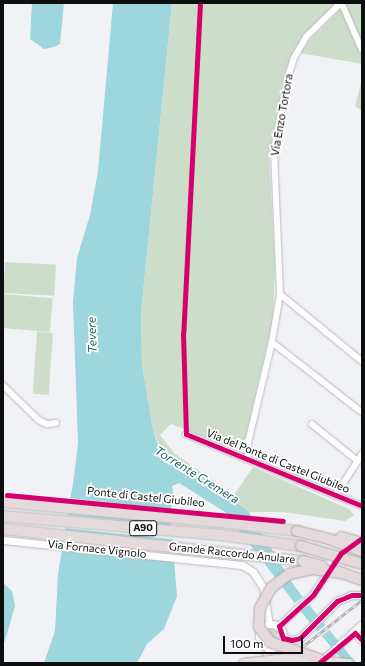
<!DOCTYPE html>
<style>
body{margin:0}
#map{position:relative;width:365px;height:666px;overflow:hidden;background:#f1f2f6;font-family:Commissioner,sans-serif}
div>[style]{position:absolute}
.green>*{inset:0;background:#ccdec9;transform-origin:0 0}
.water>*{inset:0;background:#9dd6dd}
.pier>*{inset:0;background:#f1f2f6;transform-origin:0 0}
.minor-tunnel>*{height:5.5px;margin-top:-2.75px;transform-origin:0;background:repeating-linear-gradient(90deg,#cfd0d3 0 5.5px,transparent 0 8.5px)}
.roads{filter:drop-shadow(0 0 1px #bababd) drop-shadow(0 0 1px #bababd)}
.minor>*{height:5.5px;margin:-2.75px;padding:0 2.75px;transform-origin:2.75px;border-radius:2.75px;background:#fdfdfe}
.tertiary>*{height:7px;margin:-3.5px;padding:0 3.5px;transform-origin:3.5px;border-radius:3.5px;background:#fdfdfe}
.tertiary>.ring{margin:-3.5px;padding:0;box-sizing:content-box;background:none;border:7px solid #fdfdfe;border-radius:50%}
.motorway>*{height:10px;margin:-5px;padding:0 5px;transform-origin:5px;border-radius:5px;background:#e4dadc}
.rail>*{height:3px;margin-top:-1.5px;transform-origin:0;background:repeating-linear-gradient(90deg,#fff 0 4.5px,#b3b4b5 0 9px);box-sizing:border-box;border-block:1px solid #b3b4b5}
.bridges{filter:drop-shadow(0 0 1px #b0a7aa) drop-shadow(0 0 1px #b0a7aa)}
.trunk-bridge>*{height:9px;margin:-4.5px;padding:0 4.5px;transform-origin:4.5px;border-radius:4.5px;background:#e9e2e3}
.motorway-bridge>*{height:10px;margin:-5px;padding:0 5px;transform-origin:5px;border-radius:5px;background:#e4dadc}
.cycleway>*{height:5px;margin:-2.5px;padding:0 2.5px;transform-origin:2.5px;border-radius:2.5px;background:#d6006c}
span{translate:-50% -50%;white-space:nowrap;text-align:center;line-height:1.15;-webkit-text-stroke:3.5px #fff;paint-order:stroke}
.shield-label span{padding:1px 3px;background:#fff;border:1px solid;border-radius:3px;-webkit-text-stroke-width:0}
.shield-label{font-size:10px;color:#0d0e0f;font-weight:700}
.street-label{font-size:11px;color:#0d0e0f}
.water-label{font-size:12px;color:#1a5e64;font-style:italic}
.frame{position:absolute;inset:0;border:4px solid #0d0e0f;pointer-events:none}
.scale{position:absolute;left:223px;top:636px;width:80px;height:18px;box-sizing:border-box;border:2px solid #0d0e0f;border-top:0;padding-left:5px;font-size:12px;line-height:14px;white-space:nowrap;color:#0d0e0f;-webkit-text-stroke:3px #fff;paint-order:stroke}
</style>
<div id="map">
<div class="green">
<div style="clip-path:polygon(172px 3px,336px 3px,308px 31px,295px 48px,286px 69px,269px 155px,275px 268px,273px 319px,243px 449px,239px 451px,171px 424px,160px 435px,174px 453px,234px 495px,253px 467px,349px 509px,354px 515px,345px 521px,283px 512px,249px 512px,225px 494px,163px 454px,153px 430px,142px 365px,141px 313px)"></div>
<div style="clip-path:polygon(347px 3px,362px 3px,362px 64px,300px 53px,314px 35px)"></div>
<div style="clip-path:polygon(362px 80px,362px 111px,355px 106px)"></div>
<div style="left:5px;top:262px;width:51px;height:31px;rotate:3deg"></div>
<div style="left:3px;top:294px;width:50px;height:34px;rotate:5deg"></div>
<div style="left:37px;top:332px;width:16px;height:62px;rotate:4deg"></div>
<div style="clip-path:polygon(270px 628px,278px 632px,276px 641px,264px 632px)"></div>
</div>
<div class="water">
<div style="clip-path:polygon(32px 3px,64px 3px,60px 44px,54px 47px,44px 49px,30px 39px)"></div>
<div style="clip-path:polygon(113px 3px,172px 3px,141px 313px,142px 365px,153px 430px,159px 448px,163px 454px,225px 494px,249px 512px,295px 587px,356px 663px,345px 663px,306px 618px,225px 512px,179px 483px,172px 486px,174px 500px,170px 510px,177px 596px,164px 629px,147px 644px,137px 663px,44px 663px,55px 631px,58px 574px,74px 477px,78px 443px,73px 302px,77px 258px,90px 215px,98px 171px)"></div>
<div style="clip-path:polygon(3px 583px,12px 591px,15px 606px,3px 647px)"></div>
</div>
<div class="pier">
<div style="clip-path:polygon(69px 498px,172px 509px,173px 522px,66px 513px)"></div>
<div style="clip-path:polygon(224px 514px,255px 517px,265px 534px,236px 529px)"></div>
<div style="left:66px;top:515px;width:108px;height:13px;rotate:6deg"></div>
<div style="left:63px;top:530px;width:113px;height:18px;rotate:6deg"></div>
<div style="left:304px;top:596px;width:10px;height:13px;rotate:53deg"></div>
<div style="left:327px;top:624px;width:6px;height:13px;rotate:51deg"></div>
</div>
<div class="minor-tunnel">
<div style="left:328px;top:571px;width:22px;rotate:-54deg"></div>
<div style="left:341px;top:553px;width:26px;rotate:-36deg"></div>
</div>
<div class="roads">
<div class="minor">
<div style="left:342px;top:3px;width:50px;rotate:66.5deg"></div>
<div style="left:280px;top:294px;width:106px;rotate:39.3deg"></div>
<div style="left:272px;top:342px;width:114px;rotate:37.9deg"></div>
<div style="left:3px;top:385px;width:50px;rotate:44.2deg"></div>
<div style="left:39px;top:420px;width:9px;rotate:27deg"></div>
<div style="left:47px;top:424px;width:9px;rotate:-6deg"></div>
<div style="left:312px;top:424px;width:59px;rotate:38.8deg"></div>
<div style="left:186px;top:434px;width:190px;rotate:22.2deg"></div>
<div style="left:248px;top:458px;width:15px;rotate:-90deg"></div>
<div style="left:248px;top:443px;width:104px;rotate:-76.6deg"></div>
<div style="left:272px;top:342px;width:49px;rotate:-80.5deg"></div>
<div style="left:280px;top:294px;width:145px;rotate:-92.4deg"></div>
<div style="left:274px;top:149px;width:76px;rotate:-78.7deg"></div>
<div style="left:289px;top:74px;width:17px;rotate:-73deg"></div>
<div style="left:294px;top:58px;width:24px;rotate:-60deg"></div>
<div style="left:306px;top:37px;width:49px;rotate:-44.2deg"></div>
<div style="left:336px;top:495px;width:49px;rotate:-57.6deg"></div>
<div style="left:279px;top:626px;width:46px;rotate:-42.4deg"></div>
<div style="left:313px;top:595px;width:24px;rotate:-57deg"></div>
<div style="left:264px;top:662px;width:15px;rotate:-67deg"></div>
</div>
<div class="tertiary">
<div style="left:3px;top:540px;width:240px;rotate:6deg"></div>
<div style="left:242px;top:565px;width:13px;rotate:32deg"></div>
<div style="left:253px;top:572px;width:18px;rotate:56deg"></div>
<div style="left:263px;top:587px;width:37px;rotate:81deg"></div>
<div class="ring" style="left:259px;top:624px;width:17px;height:17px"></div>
<div style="left:355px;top:633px;width:10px;rotate:45deg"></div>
<div style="left:283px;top:638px;width:9px;rotate:13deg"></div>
<div style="left:292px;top:640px;width:8px;rotate:-14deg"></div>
<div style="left:300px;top:638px;width:52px;rotate:-45deg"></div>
<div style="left:337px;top:601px;width:16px;rotate:-22deg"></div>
<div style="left:352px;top:595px;width:10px"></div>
<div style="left:319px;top:663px;width:58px;rotate:-42.2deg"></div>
</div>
<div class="motorway">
<div style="left:3px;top:502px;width:218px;rotate:5.3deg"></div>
<div style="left:220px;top:522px;width:78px;rotate:6.7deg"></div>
<div style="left:3px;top:516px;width:218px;rotate:5deg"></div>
<div style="left:220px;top:535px;width:82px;rotate:7.7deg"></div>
<div style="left:3px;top:529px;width:302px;rotate:6.1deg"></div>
</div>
</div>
<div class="rail">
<div style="left:282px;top:663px;width:102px;rotate:-38.2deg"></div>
</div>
<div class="bridges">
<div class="trunk-bridge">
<div style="left:243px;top:663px;width:42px;rotate:-6.8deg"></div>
<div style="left:285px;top:658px;width:64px;rotate:4.5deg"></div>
</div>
<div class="motorway-bridge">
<div style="left:297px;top:531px;width:33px;rotate:14deg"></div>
<div style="left:329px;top:539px;width:35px;rotate:20deg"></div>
<div style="left:341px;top:537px;width:22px;rotate:16deg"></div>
<div style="left:301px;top:546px;width:64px;rotate:16.4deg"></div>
<div style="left:303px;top:561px;width:20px;rotate:15deg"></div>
<div style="left:337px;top:571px;width:27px;rotate:20deg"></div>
<div style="left:319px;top:659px;width:52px;rotate:-160.9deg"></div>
<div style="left:270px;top:642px;width:19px;rotate:-126deg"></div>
<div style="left:259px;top:627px;width:19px;rotate:-87deg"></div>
<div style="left:260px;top:608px;width:23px;rotate:-61deg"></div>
<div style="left:271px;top:588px;width:23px;rotate:-38deg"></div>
<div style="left:289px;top:574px;width:25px;rotate:-12deg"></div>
<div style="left:313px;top:569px;width:30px;rotate:8deg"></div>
</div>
</div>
<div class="cycleway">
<div style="left:200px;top:3px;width:330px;rotate:92.9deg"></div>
<div style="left:183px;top:333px;width:101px;rotate:88.3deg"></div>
<div style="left:186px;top:434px;width:190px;rotate:22.2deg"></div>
<div style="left:7px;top:495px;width:277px;rotate:5.4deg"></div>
<div style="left:362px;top:538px;width:26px;rotate:144deg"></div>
<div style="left:341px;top:553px;width:50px;rotate:123.7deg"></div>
<div style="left:313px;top:595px;width:46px;rotate:137.6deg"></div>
<div style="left:279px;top:626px;width:13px;rotate:72deg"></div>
<div style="left:283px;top:638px;width:9px;rotate:13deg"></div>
<div style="left:292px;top:640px;width:8px;rotate:-14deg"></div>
<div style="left:300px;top:638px;width:52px;rotate:-45deg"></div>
<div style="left:337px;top:601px;width:16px;rotate:-22deg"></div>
<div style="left:352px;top:595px;width:10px"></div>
<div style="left:319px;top:663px;width:47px;rotate:-39.8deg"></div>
<div style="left:355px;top:633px;width:10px;rotate:45deg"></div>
</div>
<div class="shield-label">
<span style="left:143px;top:528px">A90</span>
</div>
<div class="street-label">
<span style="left:282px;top:115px;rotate:-80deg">Via Enzo Tortora</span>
<span style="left:278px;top:461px;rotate:22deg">Via del Ponte di Castel Giubileo</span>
<span style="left:146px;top:497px;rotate:6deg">Ponte di Castel Giubileo</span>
<span style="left:97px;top:549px;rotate:6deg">Via Fornace Vignolo</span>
<span style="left:232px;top:553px;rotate:6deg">Grande Raccordo Anulare</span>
</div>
<div class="water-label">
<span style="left:92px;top:335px;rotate:-92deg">Tevere</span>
<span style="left:197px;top:475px;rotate:32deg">Torrente Cremera</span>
</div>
<div class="frame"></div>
<div class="scale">100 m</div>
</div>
